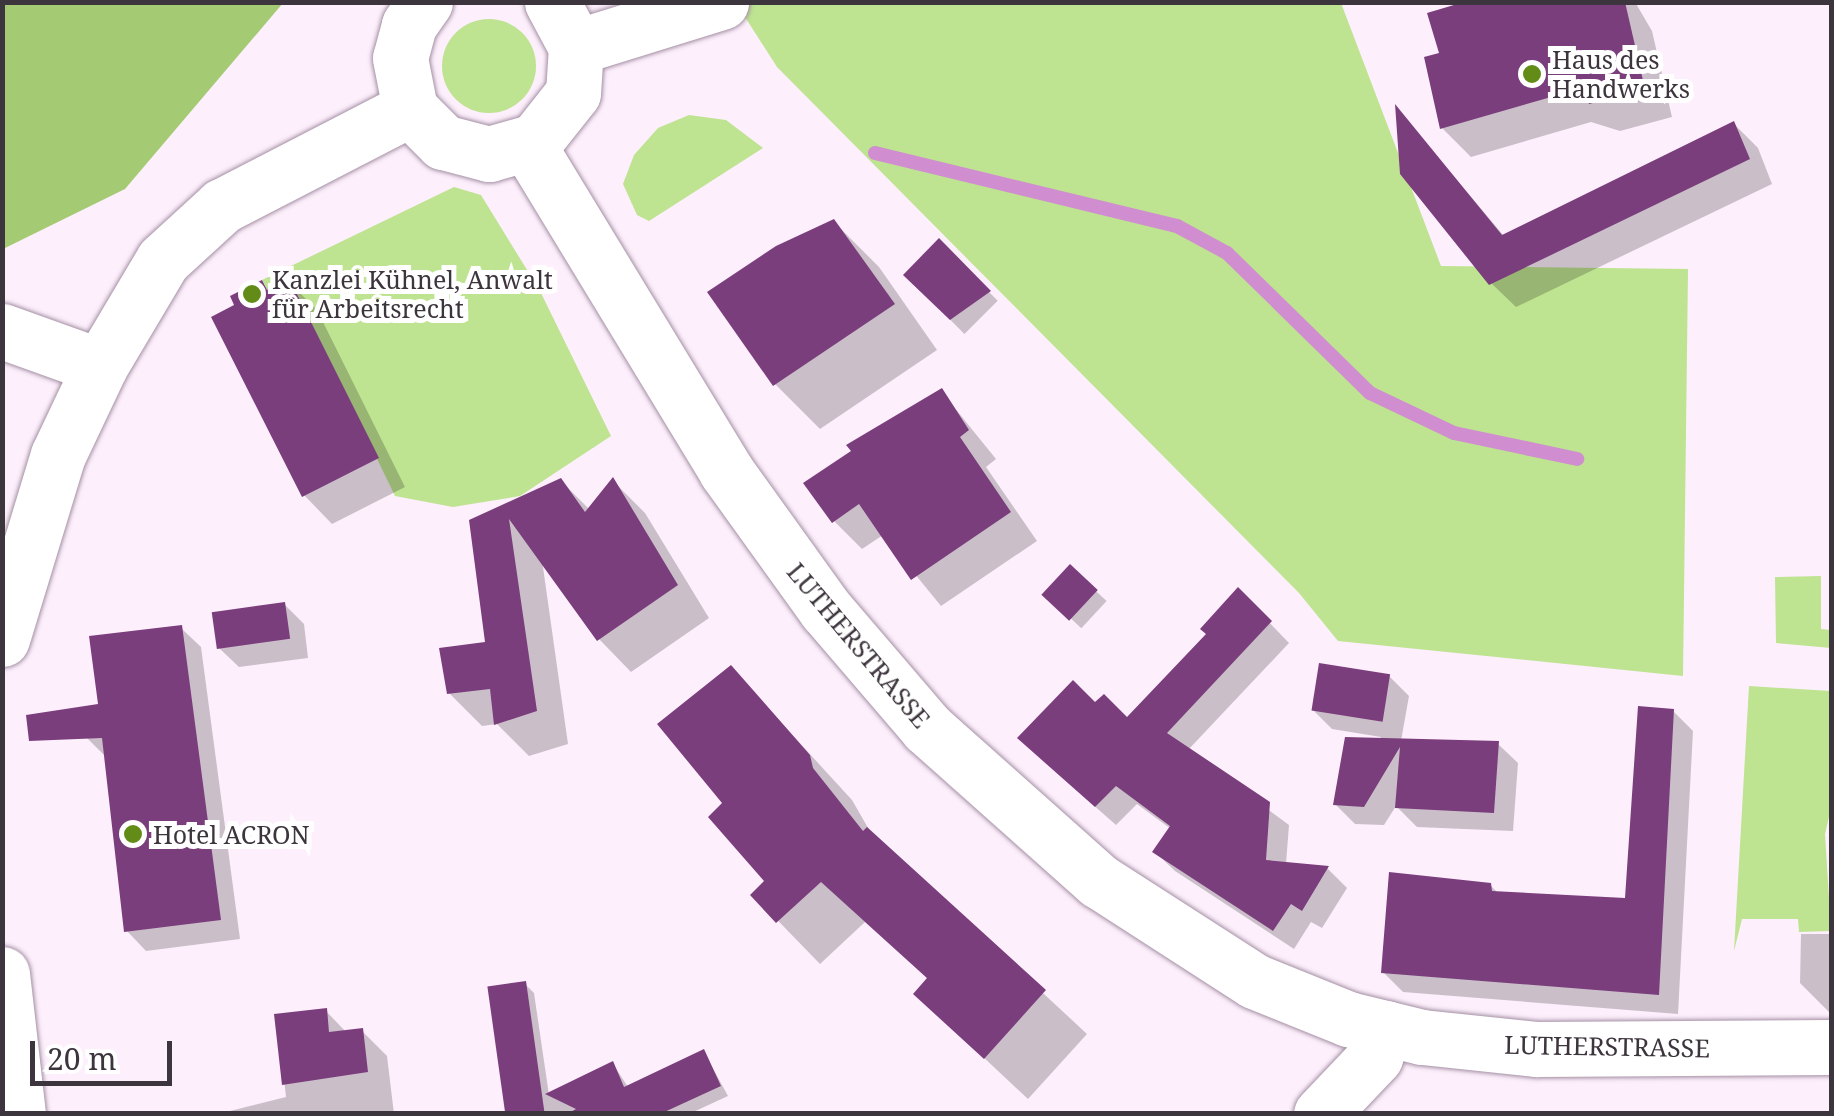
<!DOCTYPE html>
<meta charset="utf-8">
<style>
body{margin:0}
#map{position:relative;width:1834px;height:1116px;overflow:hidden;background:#fdeffc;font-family:"Noto Serif",serif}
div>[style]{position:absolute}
.green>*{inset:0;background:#bee391}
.round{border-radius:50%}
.forest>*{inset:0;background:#a5ca74}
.shadow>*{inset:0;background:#0003;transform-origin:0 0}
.stream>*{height:14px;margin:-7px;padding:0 7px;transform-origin:7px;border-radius:7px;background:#d08dd0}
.building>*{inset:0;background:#7b3e7c;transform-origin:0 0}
.roads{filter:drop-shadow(0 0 2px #a490a4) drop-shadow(0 0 2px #a490a4)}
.minor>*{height:55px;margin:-27.5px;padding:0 27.5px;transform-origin:27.5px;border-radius:27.5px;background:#fff}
.dots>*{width:28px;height:28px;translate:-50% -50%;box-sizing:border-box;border:5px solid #fff;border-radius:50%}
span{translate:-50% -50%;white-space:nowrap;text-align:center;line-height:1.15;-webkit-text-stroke:10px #fff;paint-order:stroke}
.poi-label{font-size:25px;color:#3d353d}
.left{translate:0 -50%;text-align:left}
.street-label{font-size:25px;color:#3d353d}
.frame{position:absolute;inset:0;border:5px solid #3d353d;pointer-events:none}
.scale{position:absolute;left:30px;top:1041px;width:142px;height:45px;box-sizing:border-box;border:5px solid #3d353d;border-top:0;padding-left:12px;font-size:30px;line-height:35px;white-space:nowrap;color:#3d353d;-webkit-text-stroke:8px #fff;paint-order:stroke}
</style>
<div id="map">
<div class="green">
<div style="clip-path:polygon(736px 3px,1341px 3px,1441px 266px,1688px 269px,1683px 676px,1338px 641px,1299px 593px,777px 67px)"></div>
<div class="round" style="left:442px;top:19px;width:94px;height:94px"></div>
<div style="clip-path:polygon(689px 115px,726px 120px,763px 148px,649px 221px,637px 215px,623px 184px,634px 155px,658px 128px)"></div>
<div style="clip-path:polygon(454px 187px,481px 195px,540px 291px,611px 436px,520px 496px,453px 507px,395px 496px,290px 279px,267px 289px,262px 280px)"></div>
<div style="clip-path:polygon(1821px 576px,1821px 629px,1831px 630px,1831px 648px,1776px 643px,1775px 577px)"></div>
<div style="clip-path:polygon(1749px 686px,1831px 691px,1832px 804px,1825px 834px,1831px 931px,1799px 932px,1798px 919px,1742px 919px,1734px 951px)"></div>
</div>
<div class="forest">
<div style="clip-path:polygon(3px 2px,283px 2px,283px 3px,125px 189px,3px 249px)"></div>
</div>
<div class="shadow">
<div style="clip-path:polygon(1473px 2px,1635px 2px,1652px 31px,1672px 117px,1620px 131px,1591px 122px,1471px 157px,1442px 128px,1442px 55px)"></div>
<div style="clip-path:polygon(1398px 110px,1504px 236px,1734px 124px,1758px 148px,1772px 184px,1516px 307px,1491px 283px)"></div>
<div style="clip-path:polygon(834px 222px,879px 267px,937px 350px,820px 429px,775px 384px)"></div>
<div style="left:939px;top:242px;width:83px;height:47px;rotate:45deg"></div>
<div style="clip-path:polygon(289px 282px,317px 310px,405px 487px,332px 524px,304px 495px,238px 306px,262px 283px,270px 291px)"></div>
<div style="clip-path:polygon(941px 391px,996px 459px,986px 467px,1037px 541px,941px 606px,883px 535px,862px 549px,834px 521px,855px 452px)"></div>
<div style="clip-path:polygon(561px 481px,590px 510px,613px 481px,645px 513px,709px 618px,631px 672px,599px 639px,542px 560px,568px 744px,529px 756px,497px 724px,482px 726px,449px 693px,488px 644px,472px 521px)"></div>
<div style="left:1070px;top:567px;width:50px;height:37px;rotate:43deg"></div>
<div style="clip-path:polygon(1239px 591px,1289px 643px,1188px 750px,1289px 825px,1286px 864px,1327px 868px,1347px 888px,1322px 928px,1311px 922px,1294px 949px,1175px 871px,1155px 852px,1171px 829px,1137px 804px,1116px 825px,1040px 758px,1096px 705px,1127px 720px,1209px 635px)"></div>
<div style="clip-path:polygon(284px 604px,304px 624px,308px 658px,239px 667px,219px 648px)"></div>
<div style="clip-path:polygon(181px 628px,201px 647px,240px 939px,146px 951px,127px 931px,107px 758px,87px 738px,101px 707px)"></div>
<div style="clip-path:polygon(731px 668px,852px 800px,871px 833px,1087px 1034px,1028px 1099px,916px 994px,929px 980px,865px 922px,820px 964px,753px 895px,768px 881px,725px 803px)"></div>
<div style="clip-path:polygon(1389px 676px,1409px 696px,1401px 741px,1498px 744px,1518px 763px,1513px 831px,1417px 827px,1396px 806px,1384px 825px,1355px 824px,1335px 804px,1381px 737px,1332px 729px,1313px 710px)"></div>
<div style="clip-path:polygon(1673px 711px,1693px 731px,1678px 1014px,1403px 992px,1383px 972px,1490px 885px,1498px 893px,1628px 900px)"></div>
<div style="clip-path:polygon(1801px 934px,1832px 934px,1832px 1015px,1800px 983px)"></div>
<div style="clip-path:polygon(525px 984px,534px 993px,549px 1095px,613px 1064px,628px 1087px,704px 1052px,728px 1096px,689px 1114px,508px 1114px)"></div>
<div style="clip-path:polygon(326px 1011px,347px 1033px,362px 1031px,387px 1056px,394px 1114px,218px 1114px,286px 1097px,277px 1017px)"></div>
</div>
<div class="stream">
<div style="left:875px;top:153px;width:311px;rotate:13.6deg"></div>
<div style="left:1177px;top:226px;width:57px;rotate:28.4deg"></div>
<div style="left:1227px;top:253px;width:200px;rotate:44.4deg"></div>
<div style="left:1370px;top:393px;width:93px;rotate:25.5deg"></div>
<div style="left:1454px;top:433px;width:126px;rotate:11.9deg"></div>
</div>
<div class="building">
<div style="clip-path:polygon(1464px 2px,1625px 2px,1645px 89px,1589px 104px,1587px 95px,1568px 102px,1565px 93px,1440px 129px,1424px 57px,1439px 53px,1427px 13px)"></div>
<div style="clip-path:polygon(1395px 104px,1502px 235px,1734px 121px,1750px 159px,1489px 285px,1400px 174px)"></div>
<div style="clip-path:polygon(834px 219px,895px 304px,773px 386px,707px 292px,776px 246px)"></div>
<div style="clip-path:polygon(939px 238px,991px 291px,950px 320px,903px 275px)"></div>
<div style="clip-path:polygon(289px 278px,379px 458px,302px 497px,211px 317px,234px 305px,230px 296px,262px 280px,267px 290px)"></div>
<div style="clip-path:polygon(942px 388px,969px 430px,960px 437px,1011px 512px,911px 580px,859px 504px,832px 523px,803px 483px,851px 451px,846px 445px)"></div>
<div style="clip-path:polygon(613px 477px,678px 585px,597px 641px,509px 519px,537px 711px,494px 725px,490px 689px,447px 694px,439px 648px,485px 642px,469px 520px,561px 478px,585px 512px)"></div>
<div style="left:1070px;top:564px;width:38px;height:42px;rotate:43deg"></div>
<div style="clip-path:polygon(1238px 587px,1272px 621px,1167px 733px,1270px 802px,1266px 860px,1329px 866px,1302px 911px,1291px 904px,1273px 931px,1152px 852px,1170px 826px,1116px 786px,1095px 807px,1017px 738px,1073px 680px,1095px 702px,1104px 694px,1127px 717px,1206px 634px,1200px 629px)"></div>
<div style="left:285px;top:602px;width:37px;height:74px;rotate:82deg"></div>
<div style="clip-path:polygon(182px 625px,221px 920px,124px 932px,102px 738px,29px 741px,26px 715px,98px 704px,89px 636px)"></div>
<div style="left:1319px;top:663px;width:72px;height:48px;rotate:9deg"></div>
<div style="clip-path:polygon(731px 665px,810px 755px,813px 768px,863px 831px,867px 827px,1046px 990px,984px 1059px,913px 994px,927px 978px,821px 882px,776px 923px,750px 895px,764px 881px,708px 817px,722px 803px,657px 724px)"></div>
<div style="clip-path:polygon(1638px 706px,1674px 709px,1659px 995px,1381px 973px,1389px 872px,1491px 883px,1492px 891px,1625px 898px)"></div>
<div style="clip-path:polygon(1345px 737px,1499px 741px,1494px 813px,1395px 808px,1400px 747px,1364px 807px,1333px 805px)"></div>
<div style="left:526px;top:981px;width:134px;height:39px;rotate:82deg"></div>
<div style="clip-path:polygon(327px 1008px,329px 1032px,363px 1028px,368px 1072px,282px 1085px,274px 1014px)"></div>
<div style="clip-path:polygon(704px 1049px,721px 1086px,660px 1114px,567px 1114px,576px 1109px,545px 1094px,613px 1061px,624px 1087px)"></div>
</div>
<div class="roads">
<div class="minor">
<div style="left:425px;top:2px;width:28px;rotate:125deg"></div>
<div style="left:409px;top:25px;width:34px;rotate:105deg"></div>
<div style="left:400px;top:58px;width:52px;rotate:78.9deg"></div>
<div style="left:410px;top:109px;width:47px;rotate:45deg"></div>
<div style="left:443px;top:142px;width:48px;rotate:14.6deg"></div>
<div style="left:489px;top:154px;width:48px;rotate:-15.8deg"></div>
<div style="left:535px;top:141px;width:61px;rotate:-51.6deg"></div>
<div style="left:573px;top:93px;width:46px;rotate:-86.3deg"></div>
<div style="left:576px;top:47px;width:51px;rotate:-118.1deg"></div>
<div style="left:576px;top:47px;width:152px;rotate:-17.2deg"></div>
<div style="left:528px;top:145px;width:381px;rotate:58.7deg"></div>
<div style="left:726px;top:471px;width:171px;rotate:54.3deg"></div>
<div style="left:826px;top:610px;width:155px;rotate:49.4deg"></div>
<div style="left:927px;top:728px;width:230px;rotate:41.7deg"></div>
<div style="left:1099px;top:881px;width:184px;rotate:32.8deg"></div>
<div style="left:1254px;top:981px;width:101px;rotate:22deg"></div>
<div style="left:1348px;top:1019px;width:76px;rotate:13.7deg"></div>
<div style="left:1422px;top:1037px;width:116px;rotate:6deg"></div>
<div style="left:1537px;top:1049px;width:295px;rotate:-0.4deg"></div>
<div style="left:2px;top:331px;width:104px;rotate:19.7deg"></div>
<div style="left:2px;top:639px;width:192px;rotate:-73.1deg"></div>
<div style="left:58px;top:455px;width:98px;rotate:-64.7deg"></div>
<div style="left:100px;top:366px;width:123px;rotate:-59.3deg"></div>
<div style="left:163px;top:260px;width:80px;rotate:-42.5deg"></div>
<div style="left:222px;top:206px;width:212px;rotate:-27.3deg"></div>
<div style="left:2px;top:974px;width:141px;rotate:83.5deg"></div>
<div style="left:1321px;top:1114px;width:79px;rotate:-46.5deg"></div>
<div style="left:1375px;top:1057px;width:31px;rotate:-71deg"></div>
</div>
</div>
<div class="dots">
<div style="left:1532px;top:74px;background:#628b17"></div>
<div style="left:252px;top:294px;background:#628b17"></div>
<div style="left:133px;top:834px;background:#628b17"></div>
</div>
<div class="poi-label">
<span class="left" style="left:1552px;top:74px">Haus des<br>Handwerks</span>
<span class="left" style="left:272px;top:294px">Kanzlei Kühnel, Anwalt<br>für Arbeitsrecht</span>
<span class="left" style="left:153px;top:834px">Hotel ACRON</span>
</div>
<div class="street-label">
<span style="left:859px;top:645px;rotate:50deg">LUTHERSTRASSE</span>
<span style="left:1607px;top:1046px;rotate:1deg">LUTHERSTRASSE</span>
</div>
<div class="frame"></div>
<div class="scale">20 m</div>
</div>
